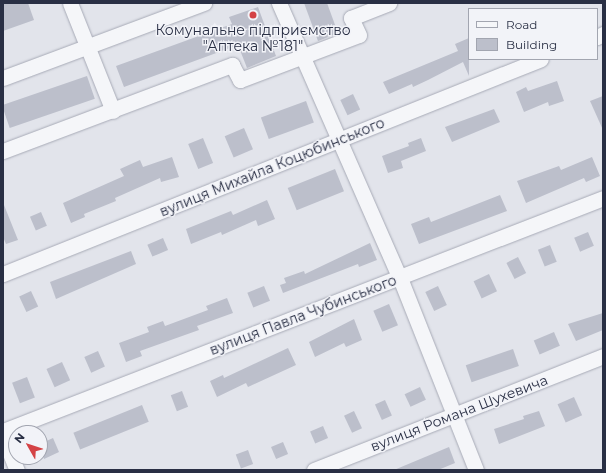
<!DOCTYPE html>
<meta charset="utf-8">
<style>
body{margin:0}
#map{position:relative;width:606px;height:473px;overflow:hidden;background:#e2e4eb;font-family:Montserrat,sans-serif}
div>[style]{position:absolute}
.building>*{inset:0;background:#bcbfcb;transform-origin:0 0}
.roads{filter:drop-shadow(0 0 1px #a7aab6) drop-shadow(0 0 1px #a7aab6)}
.minor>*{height:15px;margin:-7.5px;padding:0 7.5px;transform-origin:7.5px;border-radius:7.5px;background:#f5f6f9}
.dots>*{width:11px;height:11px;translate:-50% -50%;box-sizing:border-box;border:2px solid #f2f3f8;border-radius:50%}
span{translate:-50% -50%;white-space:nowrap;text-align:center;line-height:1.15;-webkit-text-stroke:3px #f2f3f8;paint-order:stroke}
.poi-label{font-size:14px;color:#292f44}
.street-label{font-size:14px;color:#292f44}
.frame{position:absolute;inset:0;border:4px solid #292f44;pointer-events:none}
.legend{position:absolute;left:468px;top:8px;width:130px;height:52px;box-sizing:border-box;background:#f2f3f8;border:1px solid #a2a5b0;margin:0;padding:5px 7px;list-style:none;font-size:12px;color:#292f44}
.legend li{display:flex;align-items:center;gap:8px;height:20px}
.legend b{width:20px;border:1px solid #a2a5b0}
.north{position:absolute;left:8px;top:425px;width:40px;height:40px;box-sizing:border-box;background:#f2f3f8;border:1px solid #a2a5b0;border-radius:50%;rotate:309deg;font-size:11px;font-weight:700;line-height:16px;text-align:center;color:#292f44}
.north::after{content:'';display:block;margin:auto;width:14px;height:18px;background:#d44245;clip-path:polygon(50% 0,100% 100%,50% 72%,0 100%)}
</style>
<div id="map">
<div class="building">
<div style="clip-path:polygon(3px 3px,28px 3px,34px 20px,3px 31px)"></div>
<div style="clip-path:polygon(304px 3px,327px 3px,338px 33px,318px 41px)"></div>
<div style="clip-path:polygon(258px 7px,276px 56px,247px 68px,238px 45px,124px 87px,116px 66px,232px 24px,229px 17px)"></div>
<div style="clip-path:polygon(469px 38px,469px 76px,463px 62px,428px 80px,413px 87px,412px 84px,389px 94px,383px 82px,458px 51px,455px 44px)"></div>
<div style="left:87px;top:76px;width:24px;height:90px;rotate:71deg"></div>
<div style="clip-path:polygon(557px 81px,564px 101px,549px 106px,548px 102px,524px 112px,516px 92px,526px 87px,528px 91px)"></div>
<div style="left:353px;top:94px;width:17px;height:14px;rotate:65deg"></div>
<div style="clip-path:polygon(603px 96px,603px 130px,590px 101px)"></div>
<div style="left:306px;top:101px;width:23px;height:48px;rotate:70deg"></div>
<div style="clip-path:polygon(494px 109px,500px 122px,452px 142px,445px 127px)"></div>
<div style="left:244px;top:128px;width:23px;height:21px;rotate:67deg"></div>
<div style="left:203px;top:138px;width:27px;height:16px;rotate:68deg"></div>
<div style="clip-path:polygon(421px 138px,426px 151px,401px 161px,403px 168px,388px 173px,382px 156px,409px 146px,408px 143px)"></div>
<div style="clip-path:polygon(172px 157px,179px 177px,161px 182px,160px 178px,115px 198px,116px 201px,84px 214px,85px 217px,71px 223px,63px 203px,124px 176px,120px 169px,140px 160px,143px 167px)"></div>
<div style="clip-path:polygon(592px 157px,600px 176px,586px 182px,584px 178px,526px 203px,517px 181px,559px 166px,561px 170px)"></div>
<div style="left:335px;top:169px;width:24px;height:51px;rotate:68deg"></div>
<div style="clip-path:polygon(500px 195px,507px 211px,419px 244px,411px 224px,429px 217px,431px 222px)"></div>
<div style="clip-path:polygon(267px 200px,275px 219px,258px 226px,256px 220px,222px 235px,221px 232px,191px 244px,186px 229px,231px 211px,233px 215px)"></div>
<div style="clip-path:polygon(4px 205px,18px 240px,6px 244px,3px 237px)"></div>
<div style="left:41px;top:212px;width:15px;height:12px;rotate:67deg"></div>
<div style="left:588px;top:232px;width:15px;height:15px;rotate:67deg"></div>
<div style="left:163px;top:238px;width:13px;height:17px;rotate:67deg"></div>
<div style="clip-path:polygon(370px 243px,377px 260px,359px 267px,358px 264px,283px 293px,280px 285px,286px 283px,284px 278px,304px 271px,305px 274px)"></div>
<div style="left:550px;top:245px;width:18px;height:13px;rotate:68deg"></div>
<div style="clip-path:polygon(131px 251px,136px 264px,56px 299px,50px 282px)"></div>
<div style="left:518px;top:257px;width:18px;height:13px;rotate:63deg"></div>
<div style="left:489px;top:274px;width:19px;height:17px;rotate:65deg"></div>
<div style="left:264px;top:286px;width:16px;height:18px;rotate:68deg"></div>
<div style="left:438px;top:286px;width:21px;height:14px;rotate:65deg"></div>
<div style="left:31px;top:291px;width:17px;height:13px;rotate:65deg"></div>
<div style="clip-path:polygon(227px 298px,233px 313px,197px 326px,199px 330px,140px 351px,142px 356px,126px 362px,119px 343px,149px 332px,147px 327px,163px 321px,165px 326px,208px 310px,206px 306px)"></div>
<div style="left:389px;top:304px;width:23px;height:17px;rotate:67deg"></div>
<div style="clip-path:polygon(603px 313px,603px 330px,576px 341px,568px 324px)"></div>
<div style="clip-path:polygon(354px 319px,362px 340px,346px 347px,344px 343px,315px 357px,309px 342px)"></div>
<div style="left:554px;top:332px;width:15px;height:22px;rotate:67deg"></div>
<div style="clip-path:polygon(288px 348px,296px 365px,248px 387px,246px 383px,217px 397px,210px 381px,223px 375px,224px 378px)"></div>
<div style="left:513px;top:349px;width:18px;height:50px;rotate:71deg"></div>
<div style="left:98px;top:351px;width:17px;height:15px;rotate:66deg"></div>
<div style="left:62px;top:362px;width:20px;height:17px;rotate:66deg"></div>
<div style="left:27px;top:377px;width:22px;height:16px;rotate:69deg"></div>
<div style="left:420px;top:387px;width:14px;height:17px;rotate:65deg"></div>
<div style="left:182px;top:391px;width:17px;height:12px;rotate:69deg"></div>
<div style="left:574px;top:397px;width:20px;height:18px;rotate:66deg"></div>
<div style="left:385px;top:400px;width:17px;height:11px;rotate:66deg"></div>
<div style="left:142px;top:405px;width:18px;height:74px;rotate:68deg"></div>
<div style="left:354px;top:411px;width:19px;height:11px;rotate:65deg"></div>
<div style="clip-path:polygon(539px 411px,545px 426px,499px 444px,494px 429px,524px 419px,523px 416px)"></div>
<div style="left:323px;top:426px;width:13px;height:14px;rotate:67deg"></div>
<div style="clip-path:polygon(53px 438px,59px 452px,44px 459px,40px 444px)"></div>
<div style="left:283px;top:442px;width:13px;height:13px;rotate:67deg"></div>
<div style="clip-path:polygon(449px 447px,455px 463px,438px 470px,394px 470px)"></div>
<div style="left:248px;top:450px;width:15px;height:13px;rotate:70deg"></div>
</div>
<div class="roads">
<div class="minor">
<div style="left:70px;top:3px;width:116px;rotate:68.3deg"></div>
<div style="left:279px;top:3px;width:300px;rotate:66.3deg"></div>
<div style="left:400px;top:278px;width:206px;rotate:68.4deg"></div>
<div style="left:597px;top:37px;width:7px;rotate:-27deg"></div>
<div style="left:3px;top:78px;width:215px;rotate:-20.5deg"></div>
<div style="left:3px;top:151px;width:245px;rotate:-20.6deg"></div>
<div style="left:232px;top:65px;width:17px;rotate:62deg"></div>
<div style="left:240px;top:80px;width:127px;rotate:-20.7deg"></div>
<div style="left:359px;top:35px;width:19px;rotate:-115deg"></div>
<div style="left:351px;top:18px;width:41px;rotate:-21.5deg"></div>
<div style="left:3px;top:274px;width:579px;rotate:-21.78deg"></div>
<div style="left:3px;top:431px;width:644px;rotate:-21.22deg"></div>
<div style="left:3px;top:436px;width:37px;rotate:68deg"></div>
<div style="left:314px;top:470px;width:311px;rotate:-21.5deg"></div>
</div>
</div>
<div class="dots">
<div style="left:253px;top:15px;background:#d44245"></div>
</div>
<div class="poi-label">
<span style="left:253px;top:38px">Комунальне підприємство<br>"Аптека №181"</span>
</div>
<div class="street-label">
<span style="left:272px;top:167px;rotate:-22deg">вулиця Михайла Коцюбинського</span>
<span style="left:303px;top:315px;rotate:-21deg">вулиця Павла Чубинського</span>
<span style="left:459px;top:413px;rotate:-21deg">вулиця Романа Шухевича</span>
</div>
<div class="frame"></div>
<ul class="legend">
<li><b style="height:5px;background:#f5f6f9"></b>Road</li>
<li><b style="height:11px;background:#bcbfcb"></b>Building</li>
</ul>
<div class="north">N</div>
</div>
